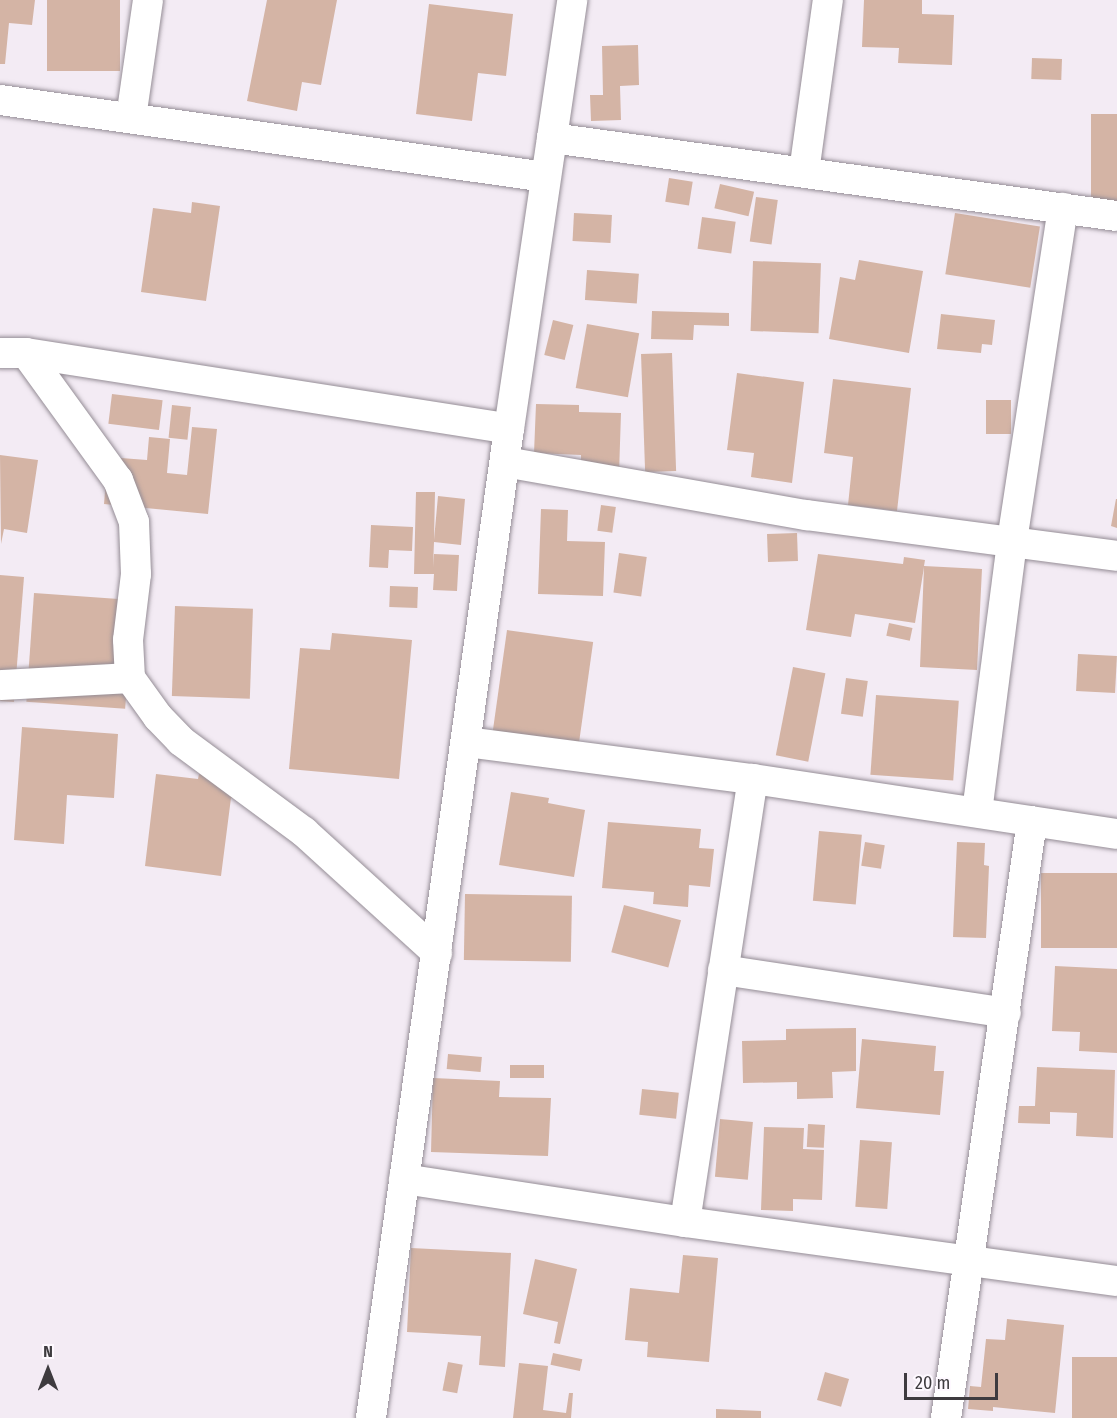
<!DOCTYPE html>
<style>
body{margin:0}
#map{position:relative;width:1117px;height:1418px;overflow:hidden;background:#f3ebf4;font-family:"Fira Sans Condensed",sans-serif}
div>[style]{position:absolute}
.building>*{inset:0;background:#d4b4a5;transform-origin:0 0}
.roads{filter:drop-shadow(0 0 2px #958d96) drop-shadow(0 0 2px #958d96)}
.minor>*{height:30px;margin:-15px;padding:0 15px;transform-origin:15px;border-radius:15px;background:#fff}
span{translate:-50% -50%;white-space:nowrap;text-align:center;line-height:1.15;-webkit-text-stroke:4.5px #fef9ff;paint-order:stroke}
.north{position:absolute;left:18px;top:1340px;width:60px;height:60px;-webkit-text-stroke:4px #fef9ff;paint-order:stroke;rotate:0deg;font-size:16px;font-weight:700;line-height:24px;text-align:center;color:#3e3b3f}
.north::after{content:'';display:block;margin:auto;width:21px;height:27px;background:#3e3b3f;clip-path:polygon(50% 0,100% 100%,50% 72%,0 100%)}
.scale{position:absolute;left:904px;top:1373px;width:94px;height:27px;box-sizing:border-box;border:3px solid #3e3b3f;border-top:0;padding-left:8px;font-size:18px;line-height:21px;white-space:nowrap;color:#3e3b3f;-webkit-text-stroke:4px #fef9ff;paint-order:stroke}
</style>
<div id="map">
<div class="building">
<div style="clip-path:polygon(0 0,35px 0,32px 25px,9px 23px,5px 64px,0 64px)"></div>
<div style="left:47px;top:0;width:73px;height:71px"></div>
<div style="clip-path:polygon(267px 0,337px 0,321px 85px,302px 82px,297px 111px,247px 101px)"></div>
<div style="clip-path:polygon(864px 0,922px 0,922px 14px,954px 15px,952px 65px,898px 63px,899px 48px,862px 47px)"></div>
<div style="clip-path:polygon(429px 4px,513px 14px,506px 76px,478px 73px,472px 121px,416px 114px)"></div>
<div style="clip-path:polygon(638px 45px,639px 85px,620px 86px,621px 120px,591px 121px,590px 95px,603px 95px,602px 46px)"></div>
<div style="left:1032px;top:58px;width:30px;height:21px;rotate:2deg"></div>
<div style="left:1117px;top:114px;width:88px;height:26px;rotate:90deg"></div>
<div style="left:669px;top:178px;width:24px;height:24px;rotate:9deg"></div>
<div style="left:720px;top:184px;width:35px;height:25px;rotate:13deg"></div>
<div style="left:756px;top:197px;width:22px;height:45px;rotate:8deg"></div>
<div style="clip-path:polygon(192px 202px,220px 206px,206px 301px,141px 292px,153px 208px,191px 213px)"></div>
<div style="left:574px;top:213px;width:38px;height:28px;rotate:3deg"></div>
<div style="left:955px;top:213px;width:86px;height:62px;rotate:9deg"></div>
<div style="left:702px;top:217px;width:34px;height:32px;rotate:8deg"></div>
<div style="clip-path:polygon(859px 260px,923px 271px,909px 353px,829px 339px,840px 277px,855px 280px)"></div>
<div style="left:753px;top:261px;width:68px;height:70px;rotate:2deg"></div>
<div style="left:587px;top:270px;width:52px;height:30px;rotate:4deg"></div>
<div style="clip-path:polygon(652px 311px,729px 313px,729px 326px,694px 325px,693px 340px,651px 339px)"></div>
<div style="clip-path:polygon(941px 314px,995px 320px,992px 345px,982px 344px,981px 353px,937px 349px)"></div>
<div style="left:553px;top:320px;width:21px;height:36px;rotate:14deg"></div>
<div style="left:587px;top:324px;width:53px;height:65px;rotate:10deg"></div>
<div style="left:672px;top:353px;width:118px;height:31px;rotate:88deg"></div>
<div style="clip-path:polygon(737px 373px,804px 382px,792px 483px,751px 477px,754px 453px,727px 450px)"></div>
<div style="clip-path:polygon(833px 379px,911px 388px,897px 511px,848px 505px,853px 457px,824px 453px)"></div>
<div style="left:112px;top:394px;width:51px;height:30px;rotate:7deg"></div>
<div style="left:986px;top:400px;width:25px;height:34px"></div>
<div style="clip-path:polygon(536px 404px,579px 405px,579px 412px,621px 413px,619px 474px,581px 473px,581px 455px,534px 453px)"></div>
<div style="left:172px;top:405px;width:19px;height:33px;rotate:6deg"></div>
<div style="clip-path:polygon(192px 427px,217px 429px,208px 514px,104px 504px,108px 457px,147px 460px,149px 437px,170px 439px,167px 473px,187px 475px)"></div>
<div style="clip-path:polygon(0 455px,38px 460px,27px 533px,4px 529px,1px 544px)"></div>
<div style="clip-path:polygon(416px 492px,435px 492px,434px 540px,438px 496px,465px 499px,461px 545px,434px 542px,433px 567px,434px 554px,459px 555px,457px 591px,433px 590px,434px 574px,414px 574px)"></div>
<div style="clip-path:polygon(1116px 499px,1117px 499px,1117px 528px,1111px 526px)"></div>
<div style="left:601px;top:505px;width:15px;height:26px;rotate:8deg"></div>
<div style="clip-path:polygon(541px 509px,568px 510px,567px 541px,605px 542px,603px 596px,538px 594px)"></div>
<div style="clip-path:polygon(371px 525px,413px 527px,412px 551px,389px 550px,388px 568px,369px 567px)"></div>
<div style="left:797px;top:533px;width:28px;height:30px;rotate:88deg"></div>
<div style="left:619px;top:553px;width:28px;height:40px;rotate:8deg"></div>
<div style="clip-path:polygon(818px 554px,903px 564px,904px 557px,925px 560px,924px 566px,982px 569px,977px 670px,920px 667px,924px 567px,915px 623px,855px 614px,851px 637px,806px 630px)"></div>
<div style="clip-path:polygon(0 575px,24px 577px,14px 702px,0 701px)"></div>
<div style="left:390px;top:586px;width:28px;height:21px;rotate:2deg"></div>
<div style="left:34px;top:593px;width:99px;height:109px;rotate:4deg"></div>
<div style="left:175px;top:606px;width:78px;height:90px;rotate:2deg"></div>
<div style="left:889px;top:623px;width:24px;height:13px;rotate:12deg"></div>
<div style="left:507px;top:630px;width:87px;height:107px;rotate:8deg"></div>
<div style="clip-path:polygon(332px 633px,412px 640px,399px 779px,289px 769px,300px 648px,330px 650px)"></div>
<div style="left:1078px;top:654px;width:39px;height:37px;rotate:3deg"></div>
<div style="left:793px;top:667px;width:33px;height:90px;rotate:11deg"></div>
<div style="left:846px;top:678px;width:22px;height:36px;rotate:8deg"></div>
<div style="left:876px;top:695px;width:83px;height:80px;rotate:4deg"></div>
<div style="clip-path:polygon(22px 727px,118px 734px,114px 798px,67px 795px,64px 844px,14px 840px)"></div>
<div style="clip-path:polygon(156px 774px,198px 779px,199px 774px,244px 779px,241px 799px,231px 798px,221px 876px,145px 866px)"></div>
<div style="clip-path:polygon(511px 792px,549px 798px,548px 803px,585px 810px,574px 877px,499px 865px)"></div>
<div style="clip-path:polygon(608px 822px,701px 829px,699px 848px,714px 849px,710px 887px,689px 885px,688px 907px,653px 904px,654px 892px,602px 888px)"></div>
<div style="left:819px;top:831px;width:43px;height:70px;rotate:5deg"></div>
<div style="left:865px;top:842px;width:20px;height:24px;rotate:9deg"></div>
<div style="clip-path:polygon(957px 842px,985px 843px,984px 865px,989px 866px,986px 938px,953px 937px)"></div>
<div style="left:1117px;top:873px;width:75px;height:76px;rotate:90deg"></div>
<div style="left:465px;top:894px;width:107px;height:66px;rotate:1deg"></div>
<div style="left:624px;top:905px;width:59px;height:49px;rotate:15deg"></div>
<div style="clip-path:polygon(1055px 966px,1117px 969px,1117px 1053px,1079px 1051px,1080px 1032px,1052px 1031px)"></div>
<div style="clip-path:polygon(856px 1028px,856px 1071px,832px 1072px,833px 1098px,797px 1099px,797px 1082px,743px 1083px,742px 1041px,786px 1040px,786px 1029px)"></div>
<div style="clip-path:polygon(862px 1039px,936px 1046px,934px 1071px,944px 1071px,940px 1115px,856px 1108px)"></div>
<div style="left:448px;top:1054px;width:34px;height:15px;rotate:5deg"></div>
<div style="left:544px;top:1065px;width:13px;height:34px;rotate:90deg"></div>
<div style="clip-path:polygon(1037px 1067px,1115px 1070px,1113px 1138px,1076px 1136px,1077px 1113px,1050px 1112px,1050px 1124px,1018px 1123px,1019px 1106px,1035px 1106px)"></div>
<div style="clip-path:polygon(433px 1078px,500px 1081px,499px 1097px,551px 1098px,548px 1156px,431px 1152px)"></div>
<div style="left:642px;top:1089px;width:37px;height:26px;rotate:6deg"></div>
<div style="left:720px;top:1119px;width:33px;height:58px;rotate:5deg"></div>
<div style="left:808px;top:1124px;width:17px;height:23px;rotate:3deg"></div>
<div style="clip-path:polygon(764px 1127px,804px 1128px,803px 1149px,824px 1150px,822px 1200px,793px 1199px,793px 1211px,761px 1210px)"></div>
<div style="left:860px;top:1140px;width:32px;height:67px;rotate:4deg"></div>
<div style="clip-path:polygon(411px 1248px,511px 1253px,505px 1367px,479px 1365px,481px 1336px,407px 1332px)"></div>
<div style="clip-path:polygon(683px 1255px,718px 1258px,709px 1362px,647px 1357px,648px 1342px,625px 1340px,630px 1288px,679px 1293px)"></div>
<div style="clip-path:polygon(535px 1259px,577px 1269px,560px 1344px,554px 1343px,558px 1322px,523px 1314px)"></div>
<div style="clip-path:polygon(1007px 1319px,1064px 1325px,1055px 1413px,993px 1407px,993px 1411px,968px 1409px,970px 1386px,981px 1387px,986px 1339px,1005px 1340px)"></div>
<div style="left:553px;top:1353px;width:30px;height:12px;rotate:12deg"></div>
<div style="left:1117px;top:1357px;width:61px;height:45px;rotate:90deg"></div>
<div style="left:448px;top:1362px;width:15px;height:29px;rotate:11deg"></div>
<div style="clip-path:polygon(519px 1363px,548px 1366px,543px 1410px,566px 1413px,569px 1393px,573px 1393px,571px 1418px,513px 1418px)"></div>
<div style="left:825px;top:1372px;width:25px;height:29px;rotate:16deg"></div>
<div style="clip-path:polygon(716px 1409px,761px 1411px,761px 1418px,716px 1418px)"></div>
</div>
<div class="roads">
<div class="minor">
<div style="left:0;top:100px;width:551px;rotate:8.03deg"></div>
<div style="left:131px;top:118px;width:119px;rotate:-81.8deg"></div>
<div style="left:552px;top:138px;width:570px;rotate:7.86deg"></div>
<div style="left:804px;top:172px;width:174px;rotate:-82.1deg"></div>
<div style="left:0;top:353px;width:26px"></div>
<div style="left:26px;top:353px;width:489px;rotate:8.9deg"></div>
<div style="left:26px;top:353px;width:157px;rotate:54.1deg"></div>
<div style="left:118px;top:480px;width:45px;rotate:69.1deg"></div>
<div style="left:134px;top:522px;width:52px;rotate:87.8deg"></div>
<div style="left:136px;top:574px;width:66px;rotate:96.9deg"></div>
<div style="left:128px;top:640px;width:38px;rotate:87deg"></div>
<div style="left:130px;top:678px;width:48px;rotate:54.3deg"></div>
<div style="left:158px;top:717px;width:33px;rotate:46deg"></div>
<div style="left:181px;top:741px;width:153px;rotate:36.5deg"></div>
<div style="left:304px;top:832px;width:180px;rotate:42.3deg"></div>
<div style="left:505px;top:462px;width:307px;rotate:10deg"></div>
<div style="left:807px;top:515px;width:313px;rotate:7.5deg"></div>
<div style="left:0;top:685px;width:130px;rotate:-3.1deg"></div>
<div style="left:467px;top:742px;width:288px;rotate:7.4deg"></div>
<div style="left:753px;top:779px;width:368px;rotate:8.6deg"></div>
<div style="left:977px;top:812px;width:273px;rotate:-82.6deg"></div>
<div style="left:1012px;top:541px;width:337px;rotate:-81.3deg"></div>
<div style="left:723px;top:970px;width:286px;rotate:8.6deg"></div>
<div style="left:404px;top:1179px;width:284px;rotate:8.7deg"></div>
<div style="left:685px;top:1222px;width:436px;rotate:7.8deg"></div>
<div style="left:685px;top:1222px;width:448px;rotate:-81.3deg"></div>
<div style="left:371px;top:1418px;width:999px;rotate:-82.06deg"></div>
<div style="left:509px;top:429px;width:434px;rotate:-81.6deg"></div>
<div style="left:946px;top:1418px;width:603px;rotate:-81.8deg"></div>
</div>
</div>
<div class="north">N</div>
<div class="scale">20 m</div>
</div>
